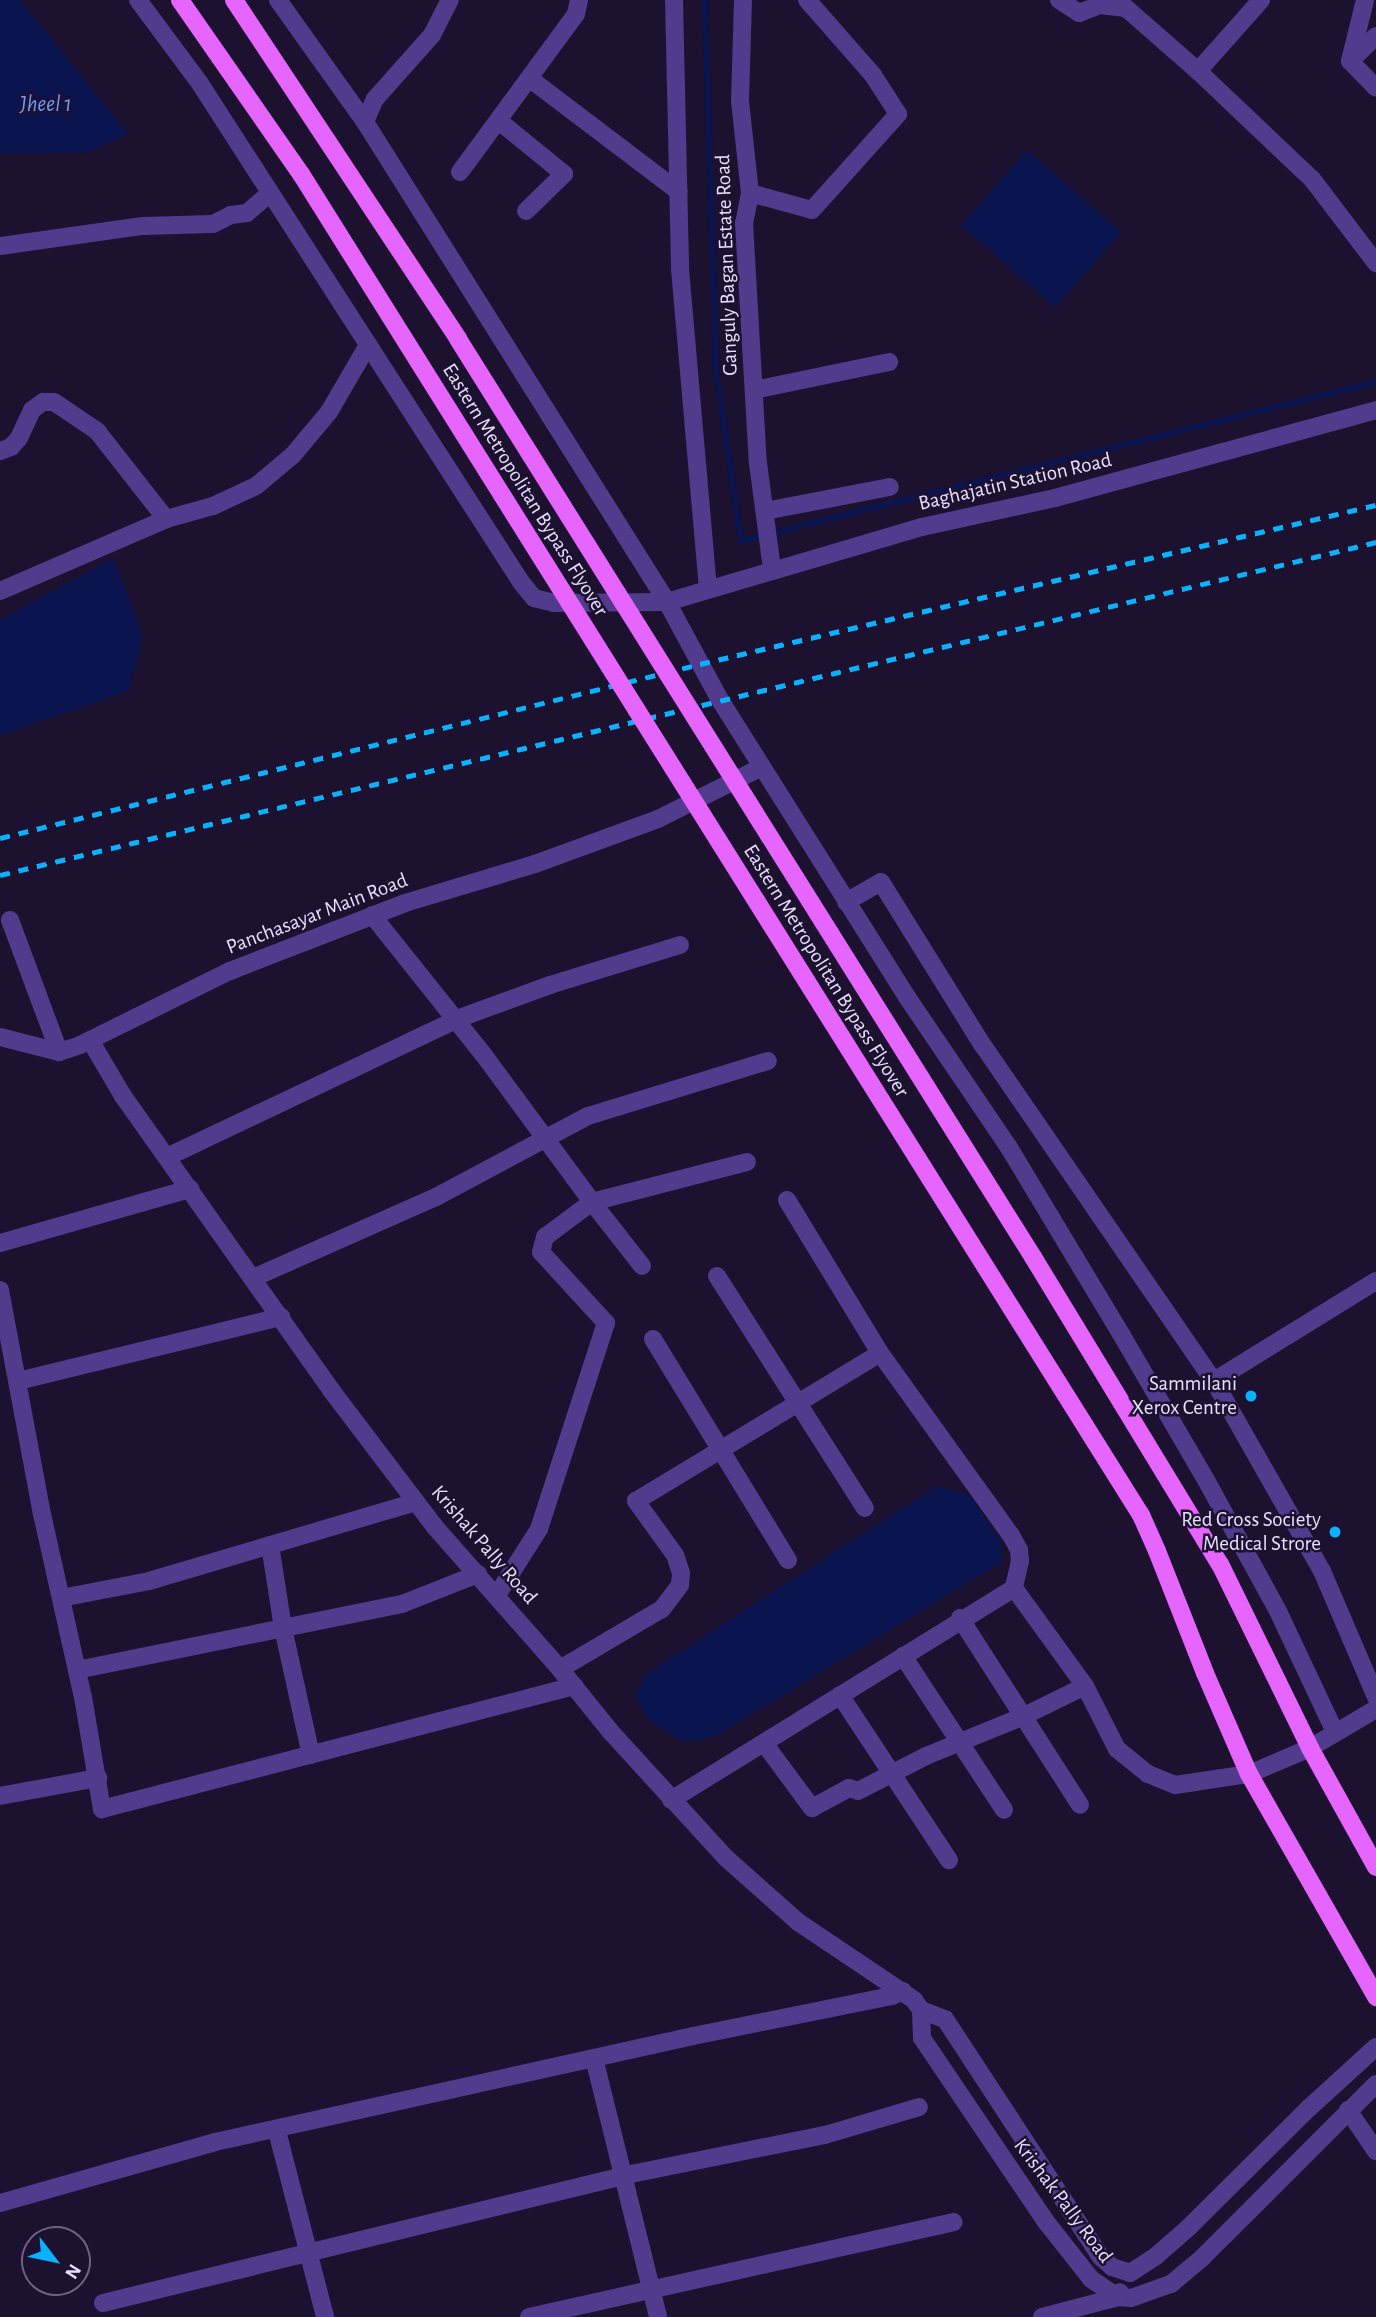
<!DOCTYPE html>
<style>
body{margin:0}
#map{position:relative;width:1376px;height:2317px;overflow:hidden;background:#1c112e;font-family:"Alegreya Sans",sans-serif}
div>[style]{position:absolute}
.water>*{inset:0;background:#0a144e;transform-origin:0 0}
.stream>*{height:6px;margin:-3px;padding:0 3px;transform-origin:3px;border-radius:3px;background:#0a144e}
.minor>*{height:18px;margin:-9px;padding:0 9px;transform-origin:9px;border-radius:9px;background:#503b8d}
.tertiary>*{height:18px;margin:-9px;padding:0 9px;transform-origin:9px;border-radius:9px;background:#503b8d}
.primary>*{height:18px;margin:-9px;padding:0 9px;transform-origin:9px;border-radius:9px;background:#e765ff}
.rail>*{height:5px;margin-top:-2.5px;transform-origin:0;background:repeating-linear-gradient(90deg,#0ab1ff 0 10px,transparent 0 19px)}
.primary-bridge>*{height:18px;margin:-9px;padding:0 9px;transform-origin:9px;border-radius:9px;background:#e765ff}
.dots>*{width:19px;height:19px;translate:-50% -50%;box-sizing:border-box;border:4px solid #1c112e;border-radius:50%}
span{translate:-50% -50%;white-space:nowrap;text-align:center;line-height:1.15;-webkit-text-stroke:5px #1c112e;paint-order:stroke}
.street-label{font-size:21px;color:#e9deff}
.poi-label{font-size:21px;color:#e9deff}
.right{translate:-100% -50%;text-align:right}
.water-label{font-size:23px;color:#6c9bff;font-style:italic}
.north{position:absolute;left:21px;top:2226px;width:70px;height:70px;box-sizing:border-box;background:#1c112e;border:2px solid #6e6382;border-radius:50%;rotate:122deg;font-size:19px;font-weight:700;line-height:28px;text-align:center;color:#e9deff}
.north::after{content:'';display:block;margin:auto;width:24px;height:32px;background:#0ab1ff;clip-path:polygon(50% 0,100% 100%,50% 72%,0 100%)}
</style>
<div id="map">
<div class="water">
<div style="clip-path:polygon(0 0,20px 0,129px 134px,89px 152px,0 154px)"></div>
<div style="left:1027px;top:150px;width:125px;height:100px;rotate:41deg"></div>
<div style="clip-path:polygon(113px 558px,143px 636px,129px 691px,0 735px,0 620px)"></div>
<div style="clip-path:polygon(937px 1486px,970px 1495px,1001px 1542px,1002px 1562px,715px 1737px,683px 1742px,648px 1720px,635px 1695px,646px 1674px)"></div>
</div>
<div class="stream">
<div style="left:705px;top:0;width:369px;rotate:88.3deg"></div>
<div style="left:716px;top:369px;width:174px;rotate:81.7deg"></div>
<div style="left:741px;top:541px;width:655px;rotate:-14.06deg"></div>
</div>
<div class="minor">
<div style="left:674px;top:0;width:269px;rotate:88.7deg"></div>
<div style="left:680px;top:269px;width:320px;rotate:85deg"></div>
<div style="left:743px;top:0;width:101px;rotate:91.7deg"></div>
<div style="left:740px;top:101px;width:93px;rotate:83.8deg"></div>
<div style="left:750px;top:193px;width:31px;rotate:101deg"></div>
<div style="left:744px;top:223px;width:240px;rotate:86.7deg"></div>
<div style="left:758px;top:463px;width:108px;rotate:82.5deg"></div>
<div style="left:1059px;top:0;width:24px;rotate:33deg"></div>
<div style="left:1079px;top:13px;width:22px;rotate:-21deg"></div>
<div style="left:1100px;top:5px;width:26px;rotate:7deg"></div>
<div style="left:1126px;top:8px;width:96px;rotate:41.2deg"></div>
<div style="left:1198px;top:71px;width:157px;rotate:43.5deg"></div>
<div style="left:1312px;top:179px;width:106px;rotate:52.7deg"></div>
<div style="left:1376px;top:36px;width:36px;rotate:136deg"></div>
<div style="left:1350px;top:61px;width:37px;rotate:46deg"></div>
<div style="left:1350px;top:61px;width:63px;rotate:-76.2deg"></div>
<div style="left:1198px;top:71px;width:95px;rotate:-48.4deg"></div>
<div style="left:529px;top:78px;width:188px;rotate:37.2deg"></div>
<div style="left:499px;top:121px;width:84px;rotate:39.2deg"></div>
<div style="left:564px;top:174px;width:53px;rotate:135.8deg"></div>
<div style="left:365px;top:122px;width:25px;rotate:-67deg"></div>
<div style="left:375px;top:99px;width:86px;rotate:-48.3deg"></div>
<div style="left:432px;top:35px;width:39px;rotate:-63deg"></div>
<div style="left:460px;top:172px;width:196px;rotate:-53.7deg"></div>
<div style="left:576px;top:14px;width:14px;rotate:-78deg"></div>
<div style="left:750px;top:193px;width:64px;rotate:15.3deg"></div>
<div style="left:812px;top:210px;width:129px;rotate:-48.1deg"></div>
<div style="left:898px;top:114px;width:46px;rotate:-122.7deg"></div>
<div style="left:873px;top:75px;width:100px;rotate:-131.3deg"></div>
<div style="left:0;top:246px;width:144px;rotate:-8deg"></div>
<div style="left:143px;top:226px;width:70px;rotate:-1.6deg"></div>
<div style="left:213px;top:224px;width:20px;rotate:-27deg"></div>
<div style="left:231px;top:215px;width:16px;rotate:-7deg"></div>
<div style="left:247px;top:213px;width:30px;rotate:-41deg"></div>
<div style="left:754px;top:390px;width:138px;rotate:-11.7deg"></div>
<div style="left:0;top:451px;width:12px;rotate:-20deg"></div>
<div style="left:11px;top:447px;width:12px;rotate:-48deg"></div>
<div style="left:19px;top:438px;width:31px;rotate:-65deg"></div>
<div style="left:32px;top:410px;width:14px;rotate:-36deg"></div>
<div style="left:43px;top:402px;width:11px"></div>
<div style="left:54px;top:402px;width:52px;rotate:34deg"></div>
<div style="left:97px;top:431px;width:112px;rotate:51.9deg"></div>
<div style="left:765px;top:511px;width:127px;rotate:-10.9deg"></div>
<div style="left:0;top:591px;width:181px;rotate:-23.4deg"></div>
<div style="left:166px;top:519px;width:49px;rotate:-15.5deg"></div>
<div style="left:213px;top:506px;width:47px;rotate:-24.9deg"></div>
<div style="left:256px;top:486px;width:48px;rotate:-40deg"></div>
<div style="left:293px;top:455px;width:56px;rotate:-50.1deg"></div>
<div style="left:329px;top:412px;width:78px;rotate:-59.8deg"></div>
<div style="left:667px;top:602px;width:111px;rotate:61.6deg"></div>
<div style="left:720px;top:700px;width:351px;rotate:57.8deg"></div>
<div style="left:907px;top:997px;width:180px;rotate:55.9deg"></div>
<div style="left:1008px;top:1146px;width:219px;rotate:59deg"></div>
<div style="left:1121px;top:1334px;width:169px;rotate:59.8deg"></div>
<div style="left:1206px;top:1480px;width:149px;rotate:61.2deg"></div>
<div style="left:1278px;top:1611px;width:134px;rotate:64.8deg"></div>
<div style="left:846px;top:902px;width:40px;rotate:-29.7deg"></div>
<div style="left:881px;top:882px;width:191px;rotate:58.1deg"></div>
<div style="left:982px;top:1044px;width:409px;rotate:55.5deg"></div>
<div style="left:1214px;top:1381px;width:219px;rotate:60.4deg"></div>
<div style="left:1322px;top:1571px;width:137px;rotate:66.8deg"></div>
<div style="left:372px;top:915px;width:178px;rotate:51.4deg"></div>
<div style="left:483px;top:1054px;width:184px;rotate:53.6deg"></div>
<div style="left:592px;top:1202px;width:160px;rotate:-14.5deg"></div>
<div style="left:10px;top:920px;width:141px;rotate:69.6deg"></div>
<div style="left:0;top:1037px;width:61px;rotate:14.3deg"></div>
<div style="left:59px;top:1052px;width:22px;rotate:-18deg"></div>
<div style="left:80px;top:1045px;width:167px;rotate:-26.3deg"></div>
<div style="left:230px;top:971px;width:188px;rotate:-21.2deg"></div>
<div style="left:405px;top:903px;width:136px;rotate:-16.7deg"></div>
<div style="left:535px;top:864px;width:131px;rotate:-20.1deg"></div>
<div style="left:658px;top:819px;width:116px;rotate:-26.6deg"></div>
<div style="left:90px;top:1040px;width:65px;rotate:59.5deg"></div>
<div style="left:123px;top:1096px;width:360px;rotate:54.7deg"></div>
<div style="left:331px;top:1390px;width:172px;rotate:52.8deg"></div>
<div style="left:435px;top:1527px;width:189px;rotate:48.6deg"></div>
<div style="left:560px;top:1669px;width:80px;rotate:51.1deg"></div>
<div style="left:610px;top:1731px;width:172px;rotate:47.6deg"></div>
<div style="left:726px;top:1858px;width:96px;rotate:41.6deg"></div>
<div style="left:798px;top:1922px;width:140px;rotate:33.9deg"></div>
<div style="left:914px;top:2000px;width:12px;rotate:55deg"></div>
<div style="left:921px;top:2010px;width:28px;rotate:88deg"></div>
<div style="left:922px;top:2038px;width:223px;rotate:56deg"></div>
<div style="left:1047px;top:2223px;width:71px;rotate:51.8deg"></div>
<div style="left:1091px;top:2279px;width:32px;rotate:34deg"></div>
<div style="left:1118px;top:2297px;width:13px;rotate:4deg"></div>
<div style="left:1131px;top:2298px;width:42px;rotate:-19.3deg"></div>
<div style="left:1171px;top:2284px;width:40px;rotate:-40deg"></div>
<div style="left:1202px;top:2258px;width:246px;rotate:-45deg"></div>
<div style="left:167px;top:1157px;width:321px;rotate:-25.4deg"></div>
<div style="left:457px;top:1019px;width:99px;rotate:-20.1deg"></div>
<div style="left:550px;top:985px;width:136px;rotate:-17.1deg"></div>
<div style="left:787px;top:1200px;width:179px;rotate:58.7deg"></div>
<div style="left:880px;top:1353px;width:224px;rotate:54.3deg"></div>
<div style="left:1011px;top:1535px;width:17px;rotate:62deg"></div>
<div style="left:1019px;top:1550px;width:11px;rotate:85deg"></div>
<div style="left:1020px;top:1561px;width:28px;rotate:103deg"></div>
<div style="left:0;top:1243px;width:198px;rotate:-15.9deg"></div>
<div style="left:717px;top:1276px;width:275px;rotate:57.5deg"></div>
<div style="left:253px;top:1278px;width:200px;rotate:-23.9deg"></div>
<div style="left:436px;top:1197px;width:172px;rotate:-28.1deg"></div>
<div style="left:588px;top:1116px;width:188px;rotate:-17deg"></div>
<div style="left:0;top:1290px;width:228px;rotate:79.4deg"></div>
<div style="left:42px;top:1514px;width:188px;rotate:77.4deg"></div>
<div style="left:83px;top:1697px;width:114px;rotate:80.4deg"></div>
<div style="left:102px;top:1809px;width:488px;rotate:-14.6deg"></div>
<div style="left:653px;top:1339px;width:259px;rotate:58.6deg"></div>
<div style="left:18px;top:1381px;width:271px;rotate:-13.7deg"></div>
<div style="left:1214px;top:1381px;width:190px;rotate:-31.7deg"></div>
<div style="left:270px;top:1545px;width:84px;rotate:81.1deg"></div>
<div style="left:283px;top:1628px;width:130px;rotate:77.6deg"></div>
<div style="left:497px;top:1595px;width:78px;rotate:-57.5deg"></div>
<div style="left:539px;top:1529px;width:217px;rotate:-72deg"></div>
<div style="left:606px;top:1323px;width:96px;rotate:-132.5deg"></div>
<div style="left:541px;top:1252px;width:16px;rotate:-75deg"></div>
<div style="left:545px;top:1237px;width:59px;rotate:-36.7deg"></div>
<div style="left:592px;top:1202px;width:81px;rotate:52deg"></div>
<div style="left:61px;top:1598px;width:90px;rotate:-10.9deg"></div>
<div style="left:149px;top:1581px;width:278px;rotate:-16.5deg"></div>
<div style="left:960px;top:1618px;width:222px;rotate:57.3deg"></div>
<div style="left:903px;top:1656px;width:184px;rotate:56.7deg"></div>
<div style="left:560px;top:1669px;width:118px;rotate:-30.5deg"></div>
<div style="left:662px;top:1609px;width:30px;rotate:-53deg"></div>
<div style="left:680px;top:1585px;width:12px;rotate:-85deg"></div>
<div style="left:681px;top:1573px;width:19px;rotate:-108deg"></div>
<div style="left:675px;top:1555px;width:67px;rotate:-125.8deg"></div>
<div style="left:636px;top:1501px;width:285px;rotate:-31.2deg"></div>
<div style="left:77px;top:1670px;width:332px;rotate:-11.5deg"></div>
<div style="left:402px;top:1604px;width:82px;rotate:-21.5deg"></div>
<div style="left:840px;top:1695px;width:198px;rotate:56.6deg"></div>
<div style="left:764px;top:1743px;width:81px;rotate:53.6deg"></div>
<div style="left:812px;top:1808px;width:42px;rotate:-28.4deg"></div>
<div style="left:849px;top:1788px;width:9px;rotate:18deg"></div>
<div style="left:858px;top:1791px;width:76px;rotate:-27.2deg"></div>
<div style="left:926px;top:1756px;width:106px;rotate:-22.2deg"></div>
<div style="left:1024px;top:1716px;width:68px;rotate:-26.2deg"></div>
<div style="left:0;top:1796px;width:100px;rotate:-10.4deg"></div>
<div style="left:671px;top:1800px;width:403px;rotate:-31.7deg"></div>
<div style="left:1014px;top:1588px;width:121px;rotate:54.1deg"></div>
<div style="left:1085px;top:1686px;width:71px;rotate:63.1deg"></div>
<div style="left:1117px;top:1749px;width:40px;rotate:39deg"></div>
<div style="left:1148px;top:1774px;width:29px;rotate:22deg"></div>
<div style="left:1175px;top:1785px;width:75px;rotate:-8.5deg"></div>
<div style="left:1249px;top:1774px;width:66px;rotate:-23.1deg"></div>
<div style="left:1310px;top:1748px;width:77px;rotate:-30.6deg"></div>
<div style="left:921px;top:2010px;width:26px;rotate:21deg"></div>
<div style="left:945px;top:2019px;width:285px;rotate:56.8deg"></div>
<div style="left:1101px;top:2257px;width:15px;rotate:42deg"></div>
<div style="left:1112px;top:2267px;width:19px;rotate:18deg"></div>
<div style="left:1130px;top:2273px;width:31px;rotate:-33deg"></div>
<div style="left:1156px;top:2256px;width:41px;rotate:-41.1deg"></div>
<div style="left:1187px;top:2229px;width:172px;rotate:-44.8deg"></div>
<div style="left:1309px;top:2108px;width:91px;rotate:-42.3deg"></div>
<div style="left:594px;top:2058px;width:267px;rotate:76.1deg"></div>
<div style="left:1348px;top:2110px;width:50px;rotate:55.7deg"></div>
<div style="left:277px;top:2131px;width:192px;rotate:75.5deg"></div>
<div style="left:0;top:2203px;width:223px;rotate:-15.8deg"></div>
<div style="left:215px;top:2142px;width:490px;rotate:-12.5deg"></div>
<div style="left:693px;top:2036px;width:203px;rotate:-11.4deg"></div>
<div style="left:892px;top:1996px;width:12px;rotate:-24deg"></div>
<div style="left:103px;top:2303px;width:544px;rotate:-13.73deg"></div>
<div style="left:631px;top:2174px;width:198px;rotate:-11.4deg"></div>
<div style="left:825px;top:2135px;width:98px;rotate:-16.6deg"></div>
<div style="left:529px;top:2317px;width:435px;rotate:-12.6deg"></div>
<div style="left:1042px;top:2317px;width:79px;rotate:-14.7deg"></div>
<div style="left:1118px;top:2297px;width:5px;rotate:-68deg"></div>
</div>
<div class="tertiary">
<div style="left:138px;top:0;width:102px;rotate:53.4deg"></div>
<div style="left:199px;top:82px;width:595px;rotate:57.22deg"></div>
<div style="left:521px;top:582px;width:21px;rotate:51deg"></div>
<div style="left:534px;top:598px;width:21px;rotate:14deg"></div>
<div style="left:554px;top:603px;width:113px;rotate:-0.5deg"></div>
<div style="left:667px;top:602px;width:266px;rotate:-16.4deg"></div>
<div style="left:922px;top:527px;width:136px;rotate:-12.3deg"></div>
<div style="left:1055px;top:498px;width:333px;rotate:-15.3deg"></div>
<div style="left:278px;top:0;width:150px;rotate:54.5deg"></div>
<div style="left:365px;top:122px;width:567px;rotate:57.82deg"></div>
</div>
<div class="primary">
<div style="left:1157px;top:1551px;width:131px;rotate:68.5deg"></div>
<div style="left:1205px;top:1673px;width:110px;rotate:66.5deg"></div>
<div style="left:1249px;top:1774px;width:257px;rotate:60.3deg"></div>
<div style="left:1220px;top:1564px;width:205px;rotate:63.9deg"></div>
<div style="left:1310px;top:1748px;width:136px;rotate:61deg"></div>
</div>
<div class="rail">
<div style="left:0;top:838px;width:721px;rotate:-13.96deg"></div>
<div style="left:700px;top:664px;width:694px;rotate:-13.24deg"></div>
<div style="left:0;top:875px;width:1416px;rotate:-13.6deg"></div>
</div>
<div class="primary-bridge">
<div style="left:180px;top:0;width:212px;rotate:55.2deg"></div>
<div style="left:301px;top:174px;width:1582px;rotate:57.94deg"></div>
<div style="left:1141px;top:1515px;width:39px;rotate:66deg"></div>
<div style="left:234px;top:0;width:406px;rotate:56.5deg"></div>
<div style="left:458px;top:339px;width:1083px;rotate:57.94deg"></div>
<div style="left:1033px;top:1257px;width:359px;rotate:58.7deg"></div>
</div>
<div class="dots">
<div style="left:1251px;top:1396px;background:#0ab1ff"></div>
<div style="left:1335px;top:1532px;background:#0ab1ff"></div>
</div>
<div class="street-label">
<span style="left:727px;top:265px;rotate:-92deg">Ganguly Bagan Estate Road</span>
<span style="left:1015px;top:482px;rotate:-13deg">Baghajatin Station Road</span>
<span style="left:525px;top:490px;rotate:58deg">Eastern Metropolitan Bypass Flyover</span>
<span style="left:317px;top:914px;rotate:-21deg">Panchasayar Main Road</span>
<span style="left:826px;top:971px;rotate:58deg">Eastern Metropolitan Bypass Flyover</span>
<span style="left:484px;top:1545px;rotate:49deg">Krishak Pally Road</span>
<span style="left:1063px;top:2201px;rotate:53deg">Krishak Pally Road</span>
</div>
<div class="poi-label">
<span class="right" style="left:1237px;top:1396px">Sammilani<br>Xerox Centre</span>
<span class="right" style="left:1321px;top:1532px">Red Cross Society<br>Medical Strore</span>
</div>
<div class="water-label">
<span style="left:46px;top:105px">Jheel 1</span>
</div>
<div class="north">N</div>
</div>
